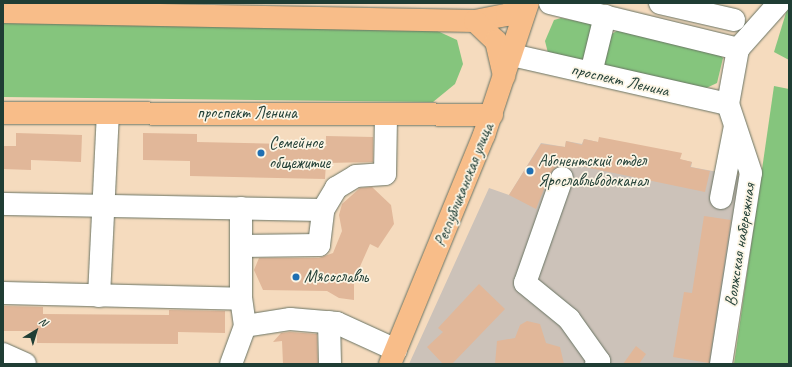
<!DOCTYPE html>
<meta charset="utf-8">
<style>
body{margin:0}
#map{position:relative;width:792px;height:367px;overflow:hidden;background:#f5dbbe;font-family:Caveat,sans-serif}
div>[style]{position:absolute}
.industrial>*{inset:0;background:#ccc2b9}
.green>*{inset:0;background:#85c57d}
.building>*{inset:0;background:#e1b799}
.roads{filter:drop-shadow(0 0 1px #6a7464) drop-shadow(0 0 1px #6a7464)}
.minor>*{height:22px;margin:-11px;padding:0 11px;transform-origin:11px;border-radius:11px;background:#fff}
.major>*{height:22px;margin:-11px;padding:0 11px;transform-origin:11px;border-radius:11px;background:#f8bd89}
.dots>*{width:11px;height:11px;translate:-50% -50%;box-sizing:border-box;border:2px solid #fcf5e5;border-radius:50%}
span{translate:-50% -50%;white-space:nowrap;text-align:center;line-height:1.15;-webkit-text-stroke:3.5px #fcf5e5;paint-order:stroke}
.street-label{font-size:17px;color:#1f3d34}
.poi-label{font-size:17px;color:#1f3d34}
.left{translate:0 -50%;text-align:left}
.frame{position:absolute;inset:0;border:4px solid #1f3d34;pointer-events:none}
.north{position:absolute;left:16px;top:311px;width:40px;height:40px;-webkit-text-stroke:3px #fcf5e5;paint-order:stroke;rotate:38deg;font-size:11px;font-weight:700;line-height:16px;text-align:center;color:#1f3d34}
.north::after{content:'';display:block;margin:auto;width:14px;height:18px;background:#1f3d34;clip-path:polygon(50% 0,100% 100%,50% 72%,0 100%)}
</style>
<div id="map">
<div class="industrial">
<div style="clip-path:polygon(584px 139px,692px 162px,691px 167px,745px 177px,716px 364px,409px 364px,489px 188px,509px 195px,541px 143px,565px 147px,566px 141px,582px 144px)"></div>
</div>
<div class="green">
<div style="clip-path:polygon(789px 3px,789px 60px,774px 52px)"></div>
<div style="clip-path:polygon(561px 18px,592px 24px,587px 62px,548px 53px,545px 41px,554px 20px)"></div>
<div style="clip-path:polygon(3px 23px,431px 28px,457px 40px,463px 64px,455px 84px,433px 102px,3px 97px)"></div>
<div style="clip-path:polygon(618px 30px,718px 53px,723px 58px,717px 83px,702px 90px,605px 69px,601px 59px,607px 37px)"></div>
<div style="clip-path:polygon(774px 86px,789px 89px,789px 364px,734px 364px)"></div>
</div>
<div class="building">
<div style="clip-path:polygon(16px 133px,82px 135px,81px 162px,31px 160px,31px 170px,3px 169px,3px 146px,16px 146px)"></div>
<div style="clip-path:polygon(143px 133px,197px 134px,197px 142px,326px 145px,326px 136px,373px 137px,373px 162px,326px 163px,325px 179px,190px 176px,190px 161px,143px 160px)"></div>
<div style="clip-path:polygon(599px 137px,682px 153px,680px 159px,692px 162px,690px 167px,710px 171px,705px 192px,561px 162px,550px 174px,536px 209px,509px 195px,541px 144px,565px 147px,566px 141px,582px 145px,584px 139px,598px 142px)"></div>
<div style="clip-path:polygon(372px 187px,391px 205px,394px 224px,378px 248px,370px 244px,354px 280px,354px 300px,339px 298px,327px 291px,263px 290px,254px 270px,259px 258px,319px 258px,333px 253px,342px 231px,339px 215px,342px 204px,360px 188px)"></div>
<div style="clip-path:polygon(704px 216px,731px 220px,709px 363px,673px 357px,684px 292px,692px 293px)"></div>
<div style="clip-path:polygon(479px 284px,505px 309px,452px 364px,443px 364px,427px 347px,443px 332px,438px 328px)"></div>
<div style="clip-path:polygon(3px 306px,43px 307px,43px 314px,169px 315px,169px 310px,225px 311px,225px 333px,178px 332px,178px 344px,37px 343px,37px 331px,3px 331px)"></div>
<div style="clip-path:polygon(527px 321px,540px 324px,546px 343px,560px 347px,564px 364px,495px 364px,497px 341px,515px 338px,520px 325px)"></div>
<div style="clip-path:polygon(290px 332px,317px 334px,318px 364px,283px 364px,282px 341px,273px 342px,281px 333px)"></div>
<div style="clip-path:polygon(636px 346px,646px 354px,639px 364px,623px 364px)"></div>
</div>
<div class="roads">
<div class="minor">
<div style="left:550px;top:3px;width:194px;rotate:13.7deg"></div>
<div style="left:660px;top:3px;width:76px;rotate:12.9deg"></div>
<div style="left:512px;top:55px;width:221px;rotate:12.8deg"></div>
<div style="left:591px;top:73px;width:59px;rotate:-76.2deg"></div>
<div style="left:562px;top:178px;width:111px;rotate:109.4deg"></div>
<div style="left:525px;top:283px;width:57px;rotate:39.3deg"></div>
<div style="left:569px;top:319px;width:52px;rotate:54.5deg"></div>
<div style="left:599px;top:361px;width:4px;rotate:135deg"></div>
<div style="left:721px;top:198px;width:73px;rotate:-79deg"></div>
<div style="left:3px;top:204px;width:320px;rotate:1.1deg"></div>
<div style="left:241px;top:208px;width:38px;rotate:90deg"></div>
<div style="left:3px;top:293px;width:238px;rotate:1.4deg"></div>
<div style="left:99px;top:296px;width:183px;rotate:-87.2deg"></div>
<div style="left:329px;top:322px;width:42px;rotate:88.6deg"></div>
<div style="left:245px;top:326px;width:27px;rotate:-98deg"></div>
<div style="left:241px;top:299px;width:53px;rotate:-90deg"></div>
<div style="left:241px;top:246px;width:78px;rotate:-0.7deg"></div>
<div style="left:319px;top:245px;width:35px;rotate:-83deg"></div>
<div style="left:323px;top:210px;width:26px;rotate:-59deg"></div>
<div style="left:336px;top:188px;width:23px;rotate:-31deg"></div>
<div style="left:356px;top:176px;width:29px;rotate:-4deg"></div>
<div style="left:385px;top:174px;width:60px;rotate:-89deg"></div>
<div style="left:3px;top:354px;width:24px;rotate:24deg"></div>
<div style="left:231px;top:364px;width:40px;rotate:-69.8deg"></div>
<div style="left:245px;top:326px;width:46px;rotate:-8.8deg"></div>
<div style="left:290px;top:319px;width:47px;rotate:4.9deg"></div>
<div style="left:337px;top:323px;width:65px;rotate:24.6deg"></div>
<div style="left:721px;top:364px;width:193px;rotate:-81.1deg"></div>
<div style="left:751px;top:173px;width:73px;rotate:-108.4deg"></div>
<div style="left:728px;top:104px;width:56px;rotate:-79.7deg"></div>
<div style="left:738px;top:49px;width:62px;rotate:-48.3deg"></div>
</div>
<div class="major">
<div style="left:3px;top:12px;width:472px;rotate:1.1deg"></div>
<div style="left:475px;top:21px;width:33px;rotate:-11deg"></div>
<div style="left:507px;top:15px;width:22px;rotate:-34deg"></div>
<div style="left:475px;top:21px;width:29px;rotate:44deg"></div>
<div style="left:496px;top:41px;width:36px;rotate:77deg"></div>
<div style="left:3px;top:113px;width:489px;rotate:0.2deg"></div>
<div style="left:390px;top:364px;width:248px;rotate:-67.7deg"></div>
<div style="left:484px;top:135px;width:139px;rotate:-71.6deg"></div>
</div>
</div>
<div class="dots">
<div style="left:261px;top:153px;background:#1f6fb2"></div>
<div style="left:530px;top:171px;background:#1f6fb2"></div>
<div style="left:296px;top:277px;background:#1f6fb2"></div>
</div>
<div class="street-label">
<span style="left:620px;top:80px;rotate:13deg">проспект Ленина</span>
<span style="left:247px;top:113px">проспект Ленина</span>
<span style="left:464px;top:185px;rotate:-68deg">Республиканская улица</span>
<span style="left:740px;top:245px;rotate:-81deg">Волжская набережная</span>
</div>
<div class="poi-label">
<span class="left" style="left:269px;top:153px">Семейное<br>общежитие</span>
<span class="left" style="left:538px;top:171px">Абонентский отдел<br>Ярославльводоканал</span>
<span class="left" style="left:304px;top:277px">Мясославль</span>
</div>
<div class="frame"></div>
<div class="north">N</div>
</div>
